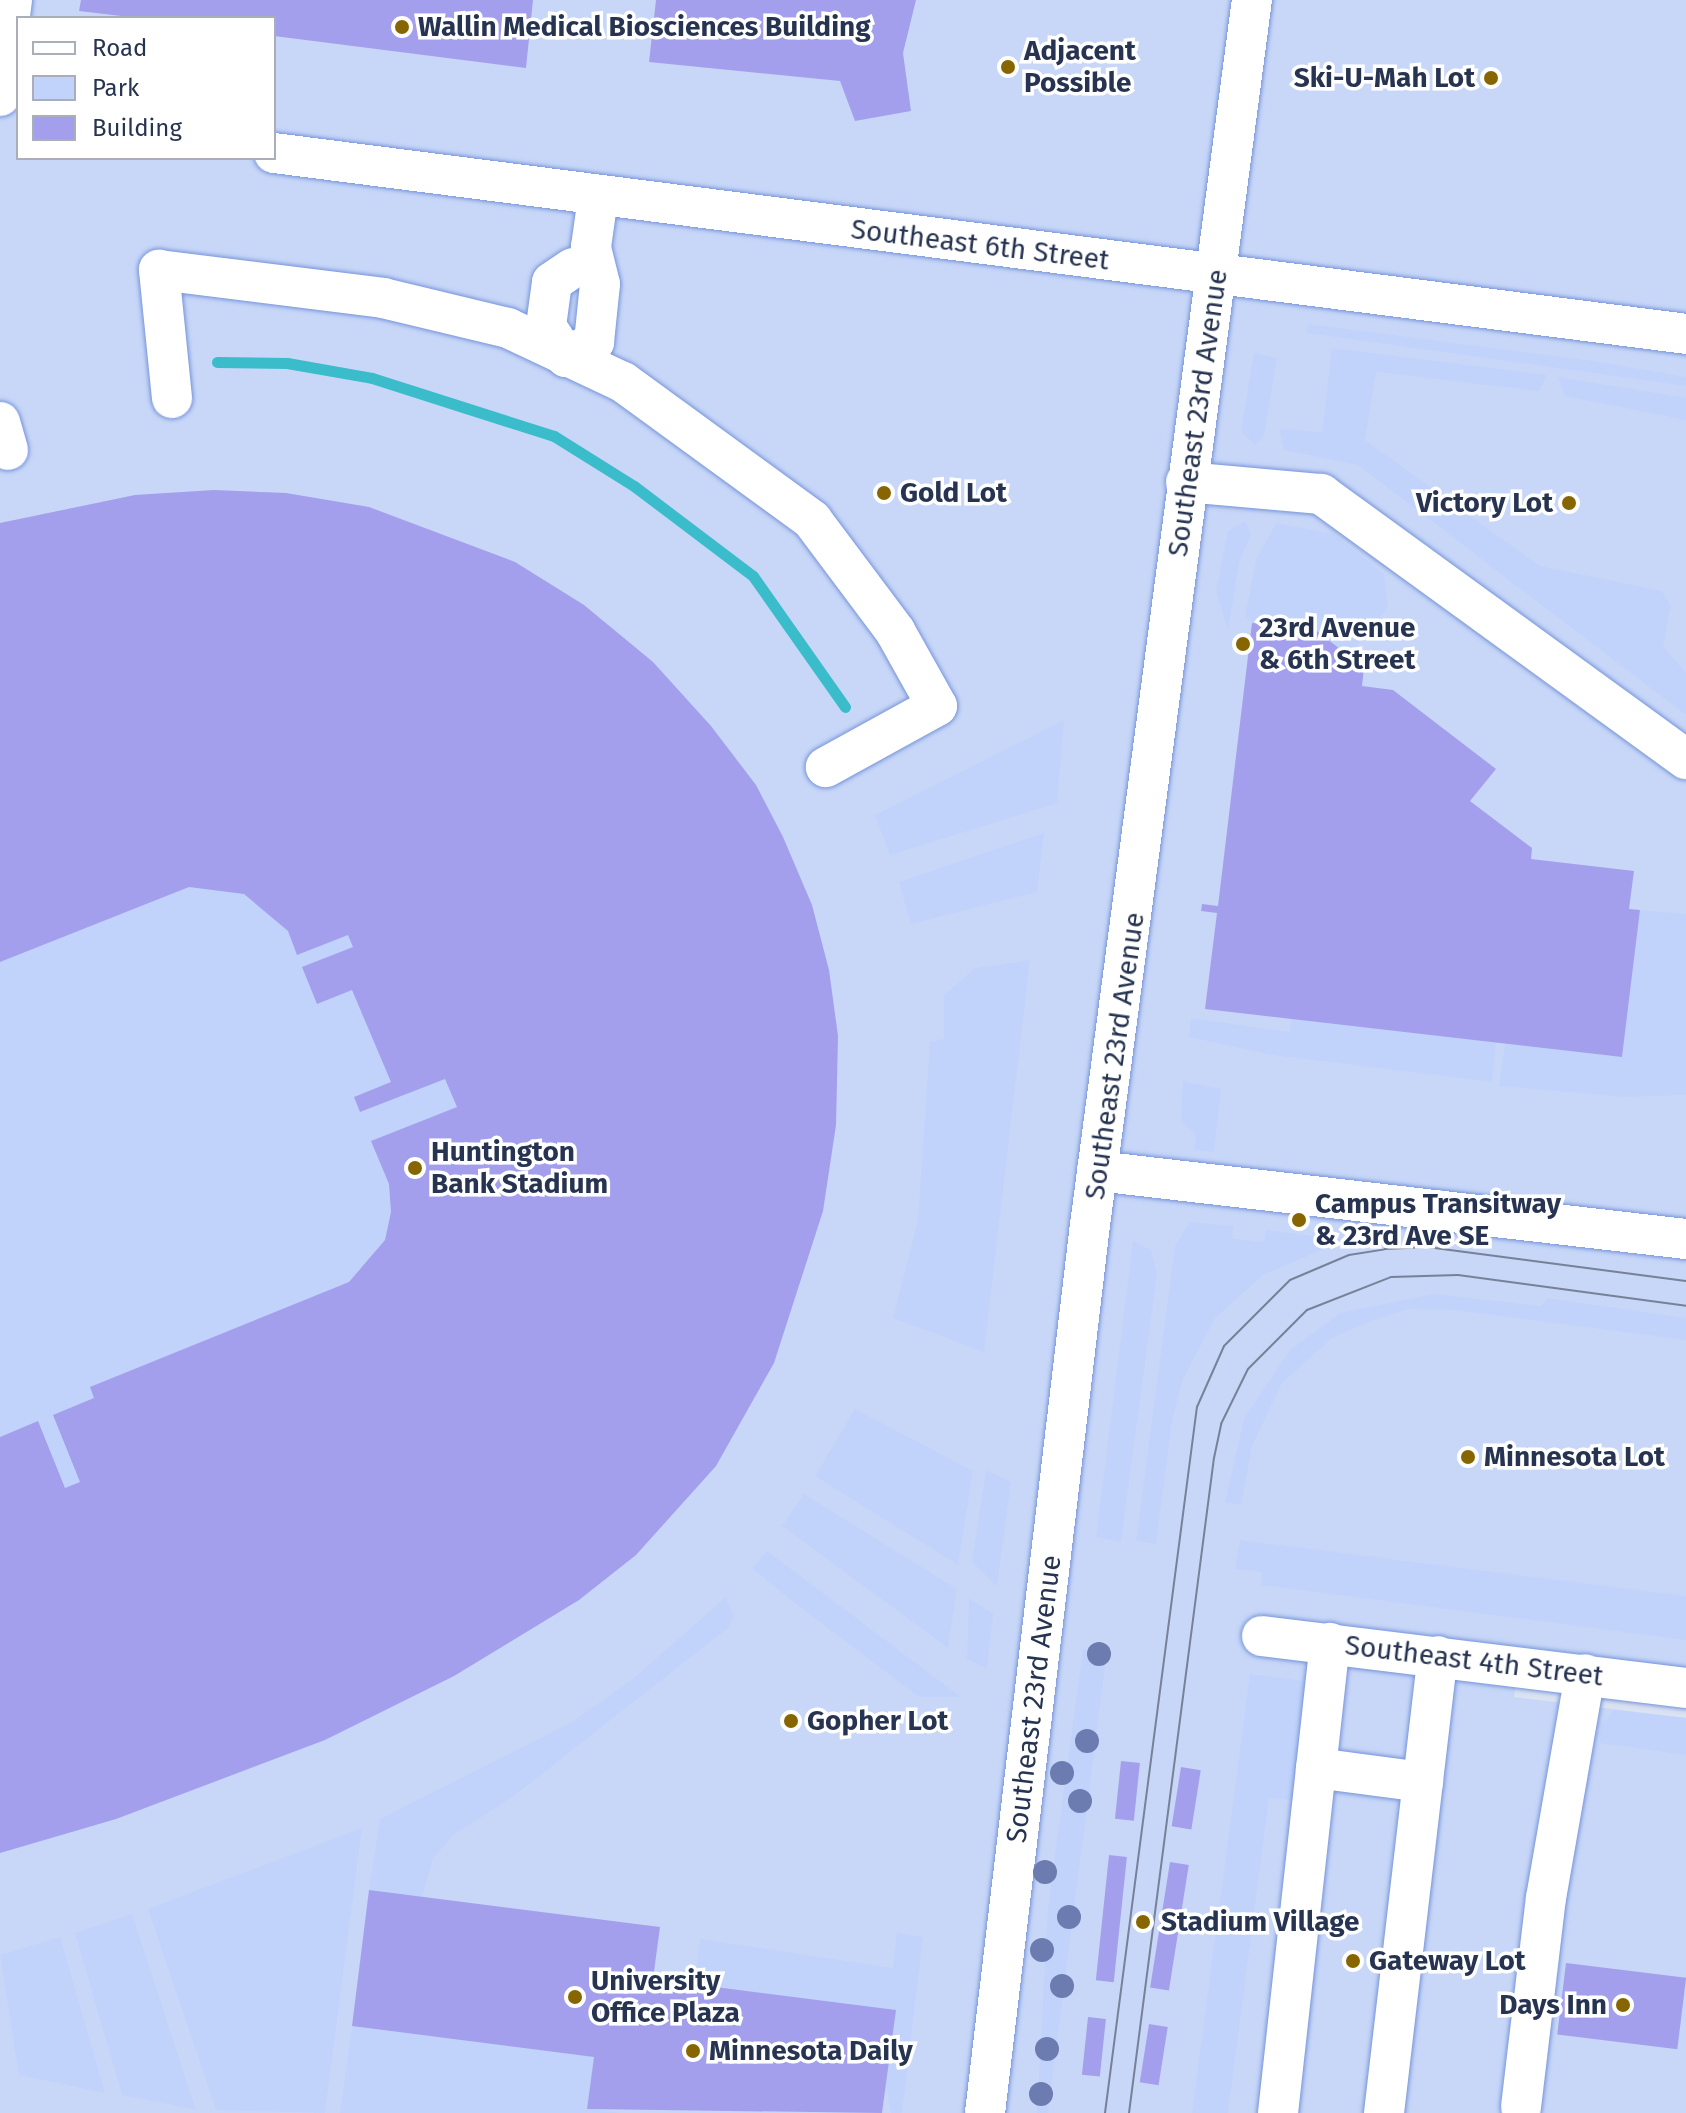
<!DOCTYPE html>
<style>
body{margin:0}
#map{position:relative;width:1686px;height:2113px;overflow:hidden;background:#dbe2f1;font-family:"Fira Sans",sans-serif}
div>[style]{position:absolute}
.built>*{inset:0;background:#c8d7f8}
.green>*{inset:0;background:#c1d3fb}
.stream>*{height:11px;margin:-5.5px;padding:0 5.5px;transform-origin:5.5px;border-radius:5.5px;background:#3bbcca}
.building>*{inset:0;background:#a49fec;transform-origin:0 0}
.roads{filter:drop-shadow(0 0 2px #7694da) drop-shadow(0 0 2px #7694da)}
.minor>*{height:40px;margin:-20px;padding:0 20px;transform-origin:20px;border-radius:20px;background:#fff}
.tram>*{height:2px;margin:-1px;padding:0 1px;transform-origin:1px;border-radius:1px;background:#778298}
.trees>*{width:24px;height:24px;margin:-12px;border-radius:50%;background:#6c7cb0}
.dots>*{width:22px;height:22px;translate:-50% -50%;box-sizing:border-box;border:4px solid #fff;border-radius:50%}
span{translate:-50% -50%;white-space:nowrap;text-align:center;line-height:1.15;-webkit-text-stroke:7px #fff;paint-order:stroke}
.poi-label{font-size:28px;color:#273451;font-weight:700}
.left{translate:0 -50%;text-align:left}
.right{translate:-100% -50%;text-align:right}
.street-label{font-size:28px;color:#273451}
.legend{position:absolute;left:16px;top:16px;width:260px;height:144px;box-sizing:border-box;background:#fff;border:2px solid #a9aeb9;margin:0;padding:10px 14px;list-style:none;font-size:24px;color:#273451}
.legend li{display:flex;align-items:center;gap:16px;height:40px}
.legend b{width:40px;border:2px solid #a9aeb9}
</style>
<div id="map">
<div class="built">
<div style="clip-path:polygon(evenodd,0 0,1686px 0,1686px 1688px,1518px 1667px,1514px 1697px,1686px 1718px,1686px 2113px,0 2113px,0 0,18px 18px,274px 18px,274px 158px,18px 158px,18px 18px)"></div>
</div>
<div class="green">
<div style="clip-path:polygon(1308px 324px,1593px 361px,1686px 377px,1686px 386px,1307px 333px)"></div>
<div style="clip-path:polygon(1332px 348px,1547px 375px,1539px 391px,1376px 372px,1365px 440px,1540px 566px,1662px 591px,1671px 606px,1663px 646px,1686px 673px,1686px 715px,1358px 465px,1284px 450px,1279px 429px,1322px 432px)"></div>
<div style="clip-path:polygon(1254px 353px,1277px 358px,1264px 436px,1255px 445px,1241px 431px)"></div>
<div style="clip-path:polygon(1558px 377px,1686px 398px,1686px 420px,1565px 396px)"></div>
<div style="clip-path:polygon(214px 490px,286px 493px,369px 507px,515px 562px,584px 605px,653px 662px,711px 726px,756px 785px,783px 837px,812px 905px,829px 970px,838px 1036px,836px 1125px,823px 1211px,774px 1363px,716px 1466px,636px 1555px,579px 1600px,454px 1676px,325px 1740px,116px 1819px,0 1853px,0 523px,135px 495px)"></div>
<div style="clip-path:polygon(1245px 521px,1251px 534px,1239px 563px,1228px 631px,1216px 591px,1228px 531px)"></div>
<div style="clip-path:polygon(1276px 523px,1333px 534px,1384px 574px,1388px 607px,1349px 657px,1317px 631px,1252px 623px,1245px 617px,1256px 560px)"></div>
<div style="clip-path:polygon(1064px 720px,1057px 803px,890px 855px,875px 815px)"></div>
<div style="clip-path:polygon(1044px 833px,1037px 892px,911px 924px,899px 882px)"></div>
<div style="clip-path:polygon(1640px 910px,1686px 914px,1686px 1095px,1625px 1097px,1499px 1086px,1505px 1044px,1622px 1057px)"></div>
<div style="clip-path:polygon(1030px 960px,984px 1352px,893px 1318px,918px 1220px,930px 1042px,944px 1039px,944px 995px,975px 968px)"></div>
<div style="clip-path:polygon(1191px 1018px,1290px 1032px,1291px 1019px,1496px 1042px,1492px 1082px,1272px 1055px,1189px 1037px)"></div>
<div style="clip-path:polygon(1183px 1081px,1221px 1089px,1214px 1152px,1194px 1150px,1196px 1135px,1181px 1121px)"></div>
<div style="clip-path:polygon(1190px 1222px,1234px 1226px,1232px 1238px,1264px 1242px,1266px 1230px,1345px 1240px,1263px 1275px,1215px 1318px,1183px 1379px,1172px 1421px,1156px 1544px,1136px 1541px,1175px 1246px)"></div>
<div style="clip-path:polygon(1133px 1241px,1151px 1250px,1157px 1274px,1121px 1542px,1096px 1537px)"></div>
<div style="clip-path:polygon(1434px 1294px,1541px 1306px,1547px 1298px,1686px 1318px,1686px 1340px,1454px 1310px,1408px 1309px,1371px 1321px,1332px 1338px,1282px 1383px,1252px 1446px,1241px 1505px,1225px 1502px,1244px 1419px,1289px 1351px,1340px 1313px)"></div>
<div style="clip-path:polygon(855px 1409px,973px 1471px,958px 1565px,815px 1476px)"></div>
<div style="clip-path:polygon(986px 1470px,1011px 1482px,997px 1586px,972px 1562px)"></div>
<div style="clip-path:polygon(804px 1494px,957px 1589px,948px 1648px,782px 1526px)"></div>
<div style="clip-path:polygon(1240px 1540px,1686px 1596px,1686px 1640px,1261px 1585px,1262px 1572px,1235px 1569px)"></div>
<div style="clip-path:polygon(767px 1551px,961px 1697px,919px 1697px,797px 1605px,752px 1568px)"></div>
<div style="clip-path:polygon(726px 1597px,734px 1616px,728px 1628px,511px 1798px,453px 1835px,433px 1859px,422px 1897px,369px 1890px,380px 1819px,572px 1722px,634px 1678px)"></div>
<div style="clip-path:polygon(969px 1598px,993px 1614px,987px 1669px,967px 1659px)"></div>
<div style="clip-path:polygon(1083px 1649px,1107px 1651px,1048px 2113px,1037px 2113px,1048px 1907px)"></div>
<div style="clip-path:polygon(1250px 1674px,1304px 1681px,1315px 1689px,1299px 1801px,1269px 1798px,1228px 2113px,1192px 2113px)"></div>
<div style="clip-path:polygon(1614px 1710px,1686px 1718px,1686px 1755px,1600px 1743px,1601px 1725px)"></div>
<div style="clip-path:polygon(362px 1828px,325px 2113px,216px 2110px,148px 1909px)"></div>
<div style="clip-path:polygon(132px 1914px,196px 2110px,122px 2095px,75px 1933px)"></div>
<div style="clip-path:polygon(897px 1933px,923px 1937px,902px 2113px,891px 2113px,886px 2084px,895px 2010px,694px 1985px,700px 1939px,893px 1968px)"></div>
<div style="clip-path:polygon(60px 1937px,105px 2093px,19px 2075px,0 1955px)"></div>
<div style="clip-path:polygon(352px 2026px,594px 2057px,587px 2108px,621px 2113px,340px 2113px)"></div>
</div>
<div class="stream">
<div style="left:217px;top:362px;width:70px;rotate:0.8deg"></div>
<div style="left:287px;top:363px;width:86px;rotate:10deg"></div>
<div style="left:372px;top:378px;width:191px;rotate:17.7deg"></div>
<div style="left:554px;top:436px;width:94px;rotate:32deg"></div>
<div style="left:634px;top:486px;width:149px;rotate:37.1deg"></div>
<div style="left:753px;top:576px;width:160px;rotate:54.9deg"></div>
</div>
<div class="building">
<div style="clip-path:polygon(81px 0,533px 0,526px 68px,274px 36px,274px 18px,138px 18px,79px 11px)"></div>
<div style="clip-path:polygon(656px 0,916px 0,903px 53px,911px 111px,855px 121px,840px 81px,649px 62px)"></div>
<div style="clip-path:polygon(214px 490px,286px 493px,369px 507px,515px 562px,584px 605px,653px 662px,711px 726px,756px 785px,783px 837px,812px 905px,829px 970px,838px 1036px,836px 1125px,823px 1211px,774px 1363px,716px 1466px,636px 1555px,579px 1600px,454px 1676px,325px 1740px,116px 1819px,0 1853px,0 1437px,38px 1421px,65px 1488px,80px 1482px,53px 1415px,94px 1398px,90px 1387px,349px 1282px,385px 1240px,391px 1212px,389px 1184px,371px 1141px,457px 1107px,445px 1079px,360px 1112px,354px 1097px,391px 1082px,352px 990px,317px 1004px,302px 967px,353px 947px,348px 935px,297px 955px,288px 931px,244px 894px,189px 887px,0 962px,0 523px,135px 495px)"></div>
<div style="clip-path:polygon(1252px 623px,1317px 631px,1364px 668px,1362px 686px,1393px 690px,1496px 769px,1470px 801px,1532px 848px,1531px 859px,1634px 871px,1629px 909px,1640px 910px,1622px 1057px,1205px 1009px,1217px 913px,1201px 911px,1202px 904px,1218px 906px)"></div>
<div style="left:1121px;top:1761px;width:19px;height:58px;rotate:6deg"></div>
<div style="left:1181px;top:1767px;width:20px;height:60px;rotate:9deg"></div>
<div style="left:1109px;top:1855px;width:18px;height:126px;rotate:6deg"></div>
<div style="left:1170px;top:1862px;width:19px;height:127px;rotate:9deg"></div>
<div style="clip-path:polygon(369px 1890px,660px 1927px,653px 1979px,896px 2010px,882px 2113px,587px 2109px,594px 2057px,352px 2026px)"></div>
<div style="left:1566px;top:1963px;width:121px;height:72px;rotate:7deg"></div>
<div style="left:1088px;top:2017px;width:18px;height:58px;rotate:6deg"></div>
<div style="left:1149px;top:2024px;width:19px;height:59px;rotate:9deg"></div>
</div>
<div class="roads">
<div class="minor">
<div style="left:0;top:96px;width:97px;rotate:-82.9deg"></div>
<div style="left:274px;top:153px;width:1424px;rotate:7.3deg"></div>
<div style="left:566px;top:357px;width:32px;rotate:-28deg"></div>
<div style="left:594px;top:342px;width:58px;rotate:-84.1deg"></div>
<div style="left:600px;top:284px;width:38px;rotate:-104deg"></div>
<div style="left:591px;top:247px;width:50px;rotate:-82deg"></div>
<div style="left:566px;top:357px;width:37px;rotate:-123deg"></div>
<div style="left:546px;top:326px;width:44px;rotate:-82.2deg"></div>
<div style="left:552px;top:282px;width:25px;rotate:-34deg"></div>
<div style="left:172px;top:398px;width:129px;rotate:-95.8deg"></div>
<div style="left:159px;top:270px;width:226px;rotate:7.1deg"></div>
<div style="left:383px;top:298px;width:129px;rotate:13.5deg"></div>
<div style="left:508px;top:328px;width:127px;rotate:25.2deg"></div>
<div style="left:623px;top:382px;width:234px;rotate:36.1deg"></div>
<div style="left:812px;top:520px;width:139px;rotate:53.2deg"></div>
<div style="left:895px;top:631px;width:86px;rotate:60.8deg"></div>
<div style="left:937px;top:706px;width:127px;rotate:151.2deg"></div>
<div style="left:0;top:422px;width:29px;rotate:74deg"></div>
<div style="left:1186px;top:482px;width:136px;rotate:5.1deg"></div>
<div style="left:1321px;top:494px;width:451px;rotate:36deg"></div>
<div style="left:1097px;top:1171px;width:593px;rotate:6.59deg"></div>
<div style="left:1262px;top:1636px;width:427px;rotate:7deg"></div>
<div style="left:1316px;top:1768px;width:108px;rotate:7.5deg"></div>
<div style="left:1521px;top:2107px;width:210px;rotate:-83.2deg"></div>
<div style="left:1546px;top:1898px;width:227px;rotate:-80.1deg"></div>
<div style="left:985px;top:2113px;width:894px;rotate:-83.26deg"></div>
<div style="left:1090px;top:1225px;width:1236px;rotate:-82.47deg"></div>
<div style="left:1278px;top:2113px;width:473px;rotate:-83.7deg"></div>
<div style="left:1384px;top:2113px;width:460px;rotate:-83.3deg"></div>
</div>
</div>
<div class="tram">
<div style="left:1105px;top:2113px;width:712px;rotate:-82.58deg"></div>
<div style="left:1197px;top:1407px;width:67px;rotate:-66.1deg"></div>
<div style="left:1224px;top:1346px;width:93px;rotate:-45deg"></div>
<div style="left:1290px;top:1280px;width:64px;rotate:-23deg"></div>
<div style="left:1349px;top:1255px;width:36px;rotate:-9deg"></div>
<div style="left:1385px;top:1249px;width:42px;rotate:-2.7deg"></div>
<div style="left:1427px;top:1247px;width:261px;rotate:7.5deg"></div>
<div style="left:1129px;top:2113px;width:660px;rotate:-82.61deg"></div>
<div style="left:1214px;top:1458px;width:35px;rotate:-78deg"></div>
<div style="left:1221px;top:1424px;width:61px;rotate:-63.9deg"></div>
<div style="left:1248px;top:1369px;width:83px;rotate:-45deg"></div>
<div style="left:1307px;top:1310px;width:90px;rotate:-21.4deg"></div>
<div style="left:1391px;top:1277px;width:67px;rotate:-1.7deg"></div>
<div style="left:1458px;top:1275px;width:230px;rotate:7.7deg"></div>
</div>
<div class="trees">
<div style="left:1099px;top:1654px"></div>
<div style="left:1087px;top:1741px"></div>
<div style="left:1062px;top:1773px"></div>
<div style="left:1080px;top:1801px"></div>
<div style="left:1045px;top:1872px"></div>
<div style="left:1069px;top:1917px"></div>
<div style="left:1042px;top:1950px"></div>
<div style="left:1062px;top:1986px"></div>
<div style="left:1047px;top:2049px"></div>
<div style="left:1041px;top:2094px"></div>
</div>
<div class="dots">
<div style="left:402px;top:27px;background:#876500"></div>
<div style="left:1008px;top:67px;background:#876500"></div>
<div style="left:1491px;top:78px;background:#876500"></div>
<div style="left:884px;top:493px;background:#876500"></div>
<div style="left:1569px;top:503px;background:#876500"></div>
<div style="left:1243px;top:644px;background:#876500"></div>
<div style="left:415px;top:1168px;background:#876500"></div>
<div style="left:1299px;top:1220px;background:#876500"></div>
<div style="left:1468px;top:1457px;background:#876500"></div>
<div style="left:791px;top:1721px;background:#876500"></div>
<div style="left:1143px;top:1922px;background:#876500"></div>
<div style="left:1353px;top:1961px;background:#876500"></div>
<div style="left:575px;top:1997px;background:#876500"></div>
<div style="left:1623px;top:2005px;background:#876500"></div>
<div style="left:693px;top:2051px;background:#876500"></div>
</div>
<div class="poi-label">
<span class="left" style="left:418px;top:27px">Wallin Medical Biosciences Building</span>
<span class="left" style="left:1024px;top:67px">Adjacent<br>Possible</span>
<span class="right" style="left:1475px;top:78px">Ski-U-Mah Lot</span>
<span class="left" style="left:900px;top:493px">Gold Lot</span>
<span class="right" style="left:1553px;top:503px">Victory Lot</span>
<span class="left" style="left:1259px;top:644px">23rd Avenue<br>&amp; 6th Street</span>
<span class="left" style="left:431px;top:1168px">Huntington<br>Bank Stadium</span>
<span class="left" style="left:1315px;top:1220px">Campus Transitway<br>&amp; 23rd Ave SE</span>
<span class="left" style="left:1484px;top:1457px">Minnesota Lot</span>
<span class="left" style="left:807px;top:1721px">Gopher Lot</span>
<span class="left" style="left:1161px;top:1922px">Stadium Village</span>
<span class="left" style="left:1369px;top:1961px">Gateway Lot</span>
<span class="left" style="left:591px;top:1997px">University<br>Office Plaza</span>
<span class="right" style="left:1607px;top:2005px">Days Inn</span>
<span class="left" style="left:709px;top:2051px">Minnesota Daily</span>
</div>
<div class="street-label">
<span style="left:980px;top:245px;rotate:7deg">Southeast 6th Street</span>
<span style="left:1198px;top:413px;rotate:-82deg">Southeast 23rd Avenue</span>
<span style="left:1115px;top:1056px;rotate:-82deg">Southeast 23rd Avenue</span>
<span style="left:1474px;top:1661px;rotate:7deg">Southeast 4th Street</span>
<span style="left:1034px;top:1699px;rotate:-83deg">Southeast 23rd Avenue</span>
</div>
<ul class="legend">
<li><b style="height:10px;background:#fff"></b>Road</li>
<li><b style="height:22px;background:#c1d3fb"></b>Park</li>
<li><b style="height:22px;background:#a49fec"></b>Building</li>
</ul>
</div>
